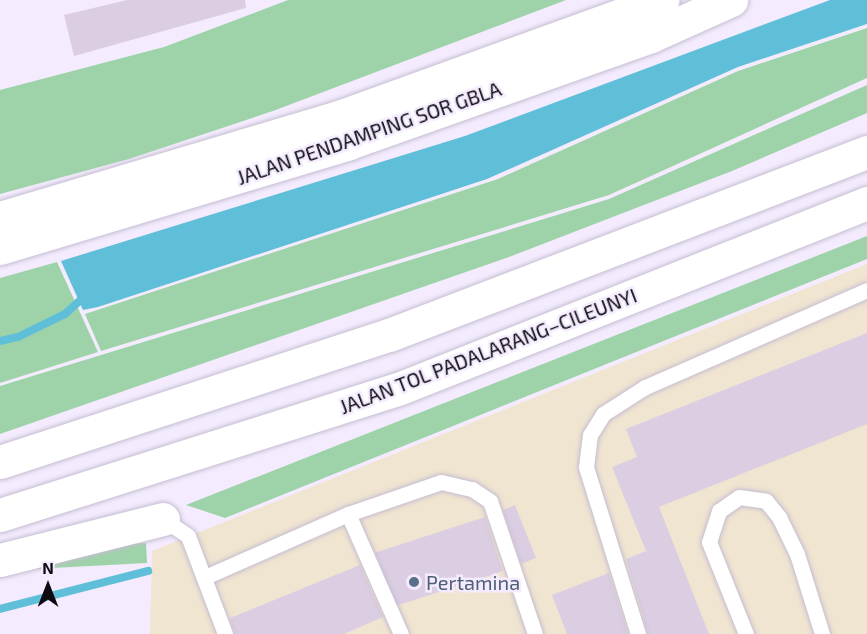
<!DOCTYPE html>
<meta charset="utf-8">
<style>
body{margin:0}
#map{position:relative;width:867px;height:634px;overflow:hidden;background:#f4ecfe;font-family:"Exo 2",sans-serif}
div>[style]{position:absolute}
.commercial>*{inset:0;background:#f0e5d0}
.green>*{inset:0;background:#9ed3a9;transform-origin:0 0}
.water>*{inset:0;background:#5fbfd8}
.stream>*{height:8px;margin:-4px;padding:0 4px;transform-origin:4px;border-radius:4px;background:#5fbfd8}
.building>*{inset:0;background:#dccee2;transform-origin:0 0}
.roads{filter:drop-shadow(0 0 2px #c5bdd1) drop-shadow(0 0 2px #c5bdd1)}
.lane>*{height:15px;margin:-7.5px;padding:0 7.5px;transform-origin:7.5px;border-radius:7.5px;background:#fff}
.secondary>*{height:33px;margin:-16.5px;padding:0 16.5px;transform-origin:16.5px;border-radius:16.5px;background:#fff}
.highway>*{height:33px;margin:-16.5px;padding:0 16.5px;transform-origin:16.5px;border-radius:16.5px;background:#fff}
.dots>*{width:16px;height:16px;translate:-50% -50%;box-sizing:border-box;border:3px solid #f4ecfe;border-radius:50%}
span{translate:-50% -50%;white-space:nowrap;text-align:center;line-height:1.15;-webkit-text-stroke:5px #f4ecfe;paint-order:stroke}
.street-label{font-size:20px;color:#0d0a11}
.service-label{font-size:20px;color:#4e5e75}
.left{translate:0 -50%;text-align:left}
.north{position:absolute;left:18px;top:556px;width:60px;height:60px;-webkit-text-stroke:4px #f4ecfe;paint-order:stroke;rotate:0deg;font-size:16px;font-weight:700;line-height:24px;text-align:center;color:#0d0a11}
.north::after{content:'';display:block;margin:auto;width:21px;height:27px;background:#0d0a11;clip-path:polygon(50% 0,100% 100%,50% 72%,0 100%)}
</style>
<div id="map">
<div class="commercial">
<div style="clip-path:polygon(867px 264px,867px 634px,150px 634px,152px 551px)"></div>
</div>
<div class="green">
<div style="clip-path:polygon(288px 0,566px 0,273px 111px,129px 159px,0 194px,0 90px,164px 47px)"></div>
<div style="clip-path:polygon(867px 28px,867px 78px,609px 195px,101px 351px,85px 314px,498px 179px,738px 71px)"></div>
<div style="clip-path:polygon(867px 85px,867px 113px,732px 171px,509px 257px,0 434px,0 386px,609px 199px)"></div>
<div style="clip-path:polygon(867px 236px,867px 259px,225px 518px,186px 505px)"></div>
<div style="clip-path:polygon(57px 262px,98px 352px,0 383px,0 278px)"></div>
<div style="left:146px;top:543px;width:20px;height:151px;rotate:87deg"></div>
</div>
<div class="water">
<div style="clip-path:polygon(830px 0,867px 0,867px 24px,738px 67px,487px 179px,98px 307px,83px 310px,61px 261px,465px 136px)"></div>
</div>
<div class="stream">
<div style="left:0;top:341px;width:18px;rotate:-13deg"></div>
<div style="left:18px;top:337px;width:52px;rotate:-26.1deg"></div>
<div style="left:65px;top:314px;width:28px;rotate:-42deg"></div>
<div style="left:0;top:609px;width:153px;rotate:-14.4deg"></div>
</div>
<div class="building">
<div style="clip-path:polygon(127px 0,245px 0,246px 8px,74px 56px,64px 15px)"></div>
<div style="clip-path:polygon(867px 333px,867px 424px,659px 507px,709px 634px,648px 634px,626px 559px,646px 551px,612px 467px,637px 457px,626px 429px)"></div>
<div style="clip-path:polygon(515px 505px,536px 558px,521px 564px,503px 510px)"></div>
<div style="left:485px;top:517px;width:57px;height:115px;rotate:72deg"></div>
<div style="clip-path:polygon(360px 565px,383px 617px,344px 634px,235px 634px,230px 618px)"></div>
<div style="clip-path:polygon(609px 573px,628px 634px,567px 634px,552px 595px)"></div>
</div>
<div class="roads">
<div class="lane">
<div style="left:348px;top:514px;width:131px;rotate:66.2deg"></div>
<div style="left:163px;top:519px;width:30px;rotate:34deg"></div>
<div style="left:188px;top:536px;width:105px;rotate:69.3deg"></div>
<div style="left:205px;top:577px;width:156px;rotate:-23.8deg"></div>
<div style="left:348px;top:514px;width:98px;rotate:-19deg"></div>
<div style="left:441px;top:482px;width:32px;rotate:13deg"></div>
<div style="left:472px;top:489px;width:22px;rotate:34deg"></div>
<div style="left:490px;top:501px;width:140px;rotate:71.3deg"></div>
<div style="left:638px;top:634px;width:175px;rotate:-107.3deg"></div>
<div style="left:586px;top:467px;width:32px;rotate:-83deg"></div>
<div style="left:590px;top:435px;width:25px;rotate:-58deg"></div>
<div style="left:603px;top:414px;width:50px;rotate:-32.7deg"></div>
<div style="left:645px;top:387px;width:242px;rotate:-23.6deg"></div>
<div style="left:746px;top:634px;width:99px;rotate:-111.9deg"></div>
<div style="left:709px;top:542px;width:33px;rotate:-72deg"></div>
<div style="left:719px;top:511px;width:24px;rotate:-35deg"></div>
<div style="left:739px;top:497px;width:27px;rotate:8deg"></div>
<div style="left:766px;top:501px;width:21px;rotate:51deg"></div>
<div style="left:779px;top:517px;width:41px;rotate:64.1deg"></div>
<div style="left:797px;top:554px;width:84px;rotate:72.6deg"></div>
</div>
<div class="secondary">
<div style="left:0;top:218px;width:354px;rotate:-16.6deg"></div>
<div style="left:339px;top:117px;width:344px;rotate:-19.9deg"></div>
<div style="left:0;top:248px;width:364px;rotate:-16.7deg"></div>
<div style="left:349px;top:143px;width:320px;rotate:-19.5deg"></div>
<div style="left:651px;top:36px;width:88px;rotate:-24.2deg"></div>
</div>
<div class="highway">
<div style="left:0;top:462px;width:409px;rotate:-18.1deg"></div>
<div style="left:389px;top:335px;width:512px;rotate:-20.95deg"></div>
<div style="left:0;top:515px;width:417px;rotate:-17.6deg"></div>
<div style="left:398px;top:389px;width:505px;rotate:-21.63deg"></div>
<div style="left:0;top:560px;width:168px;rotate:-14.1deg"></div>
</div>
</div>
<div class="dots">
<div style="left:414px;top:582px;background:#5c6f8a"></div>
</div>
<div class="street-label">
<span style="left:369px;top:133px;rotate:-19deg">JALAN PENDAMPING SOR GBLA</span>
<span style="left:488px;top:351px;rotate:-21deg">JALAN TOL PADALARANG–CILEUNYI</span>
</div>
<div class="service-label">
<span class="left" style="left:426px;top:582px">Pertamina</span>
</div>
<div class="north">N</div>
</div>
